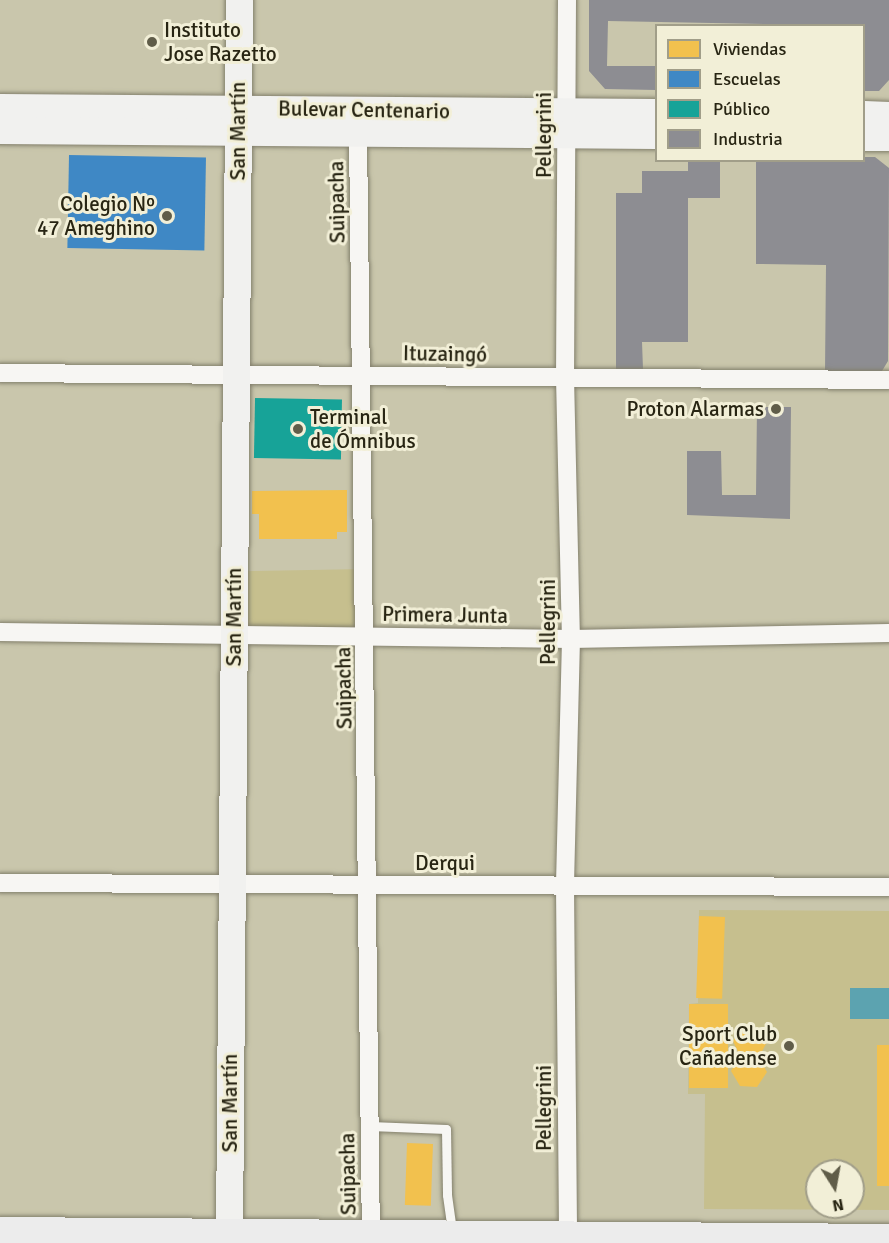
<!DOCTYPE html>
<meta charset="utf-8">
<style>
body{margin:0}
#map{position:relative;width:889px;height:1243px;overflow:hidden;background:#c9c6ac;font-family:Signika,sans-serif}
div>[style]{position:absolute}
.green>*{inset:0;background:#c6bf8e;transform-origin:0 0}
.water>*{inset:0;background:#5ca3b0;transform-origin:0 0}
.homes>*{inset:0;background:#f2c14e;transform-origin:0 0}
.schools>*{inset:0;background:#3f88c5;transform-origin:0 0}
.public>*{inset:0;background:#17a398;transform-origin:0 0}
.industry>*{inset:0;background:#8d8d92}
.roads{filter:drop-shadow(0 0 2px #83806c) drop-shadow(0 0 2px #83806c)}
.service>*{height:9px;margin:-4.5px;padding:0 4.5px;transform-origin:4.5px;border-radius:4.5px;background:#f7f6f3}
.minor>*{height:18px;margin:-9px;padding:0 9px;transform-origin:9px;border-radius:9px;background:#f7f6f3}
.secondary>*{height:27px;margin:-13.5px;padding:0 13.5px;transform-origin:13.5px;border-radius:13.5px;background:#f1f1ef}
.primary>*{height:30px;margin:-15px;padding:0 15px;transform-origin:15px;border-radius:15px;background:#ececec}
.dots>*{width:16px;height:16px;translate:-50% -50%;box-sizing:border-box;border:3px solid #f2efd7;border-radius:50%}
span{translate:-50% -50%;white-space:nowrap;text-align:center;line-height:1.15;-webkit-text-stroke:6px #f2efd7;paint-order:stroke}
.poi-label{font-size:21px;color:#282513}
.left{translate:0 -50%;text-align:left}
.right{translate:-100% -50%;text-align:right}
.street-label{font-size:21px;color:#282513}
.legend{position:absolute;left:655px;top:24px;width:210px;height:138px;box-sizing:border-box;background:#f2efd7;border:2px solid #a19e89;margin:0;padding:8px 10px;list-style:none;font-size:18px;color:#282513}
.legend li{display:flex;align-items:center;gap:12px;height:30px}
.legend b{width:30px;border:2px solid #a19e89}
.north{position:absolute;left:805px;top:1159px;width:60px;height:60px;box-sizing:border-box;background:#f2efd7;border:2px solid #a19e89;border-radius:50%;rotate:169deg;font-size:16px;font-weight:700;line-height:24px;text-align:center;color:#282513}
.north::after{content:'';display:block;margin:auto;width:21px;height:27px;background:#605d49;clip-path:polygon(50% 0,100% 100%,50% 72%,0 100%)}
</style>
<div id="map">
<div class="green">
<div style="left:365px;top:569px;width:67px;height:131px;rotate:89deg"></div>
<div style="clip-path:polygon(evenodd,699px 910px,889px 911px,889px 1210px,704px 1209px,705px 1094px,688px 1094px,689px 1004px,698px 1003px,699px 910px,817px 1171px,853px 1171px,853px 1207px,817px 1207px,817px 1171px)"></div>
</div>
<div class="water">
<div style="left:889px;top:988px;width:31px;height:39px;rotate:90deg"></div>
</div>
<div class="homes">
<div style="clip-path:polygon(347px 490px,347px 532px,337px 532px,337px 539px,259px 539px,259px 514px,252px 514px,252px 491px)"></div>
<div style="left:699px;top:916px;width:26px;height:82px;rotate:2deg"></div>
<div style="left:689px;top:1004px;width:39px;height:84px"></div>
<div style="clip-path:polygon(742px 1028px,758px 1028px,767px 1042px,759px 1057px,767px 1072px,757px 1087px,740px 1086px,731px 1071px,740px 1056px,733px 1041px)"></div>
<div style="left:877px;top:1045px;width:12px;height:141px"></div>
<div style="left:407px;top:1143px;width:26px;height:62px;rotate:2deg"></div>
</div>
<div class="schools">
<div style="left:69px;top:155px;width:137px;height:93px;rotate:1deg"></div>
</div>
<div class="public">
<div style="left:255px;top:398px;width:87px;height:60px;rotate:1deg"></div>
</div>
<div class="industry">
<div style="clip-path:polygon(589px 0,889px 0,889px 80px,879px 91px,864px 91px,864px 26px,608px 21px,607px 66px,656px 66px,656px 90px,605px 89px,589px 71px)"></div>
<div style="clip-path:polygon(864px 157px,875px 157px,889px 168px,888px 361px,882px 371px,825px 371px,826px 265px,756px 264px,756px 160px,864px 160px)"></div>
<div style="clip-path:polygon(688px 160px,720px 160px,720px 198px,688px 198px,688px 342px,642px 342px,643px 369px,616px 370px,616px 193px,642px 193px,642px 171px,688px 171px)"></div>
<div style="clip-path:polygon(757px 407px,791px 407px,790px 519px,687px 515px,687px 451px,721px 451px,722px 495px,756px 495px)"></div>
</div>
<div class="roads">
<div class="service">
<div style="left:370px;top:1126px;width:76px;rotate:2.3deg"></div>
<div style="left:446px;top:1129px;width:66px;rotate:89.1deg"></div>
<div style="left:447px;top:1195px;width:35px;rotate:82deg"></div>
</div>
<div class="minor">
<div style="left:567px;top:0;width:377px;rotate:90.3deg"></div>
<div style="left:565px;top:377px;width:262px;rotate:88.7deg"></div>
<div style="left:571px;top:639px;width:247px;rotate:91.4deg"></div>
<div style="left:565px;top:886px;width:357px;rotate:89.5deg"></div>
<div style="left:358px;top:133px;width:1110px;rotate:89.33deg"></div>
<div style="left:0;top:373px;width:889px;rotate:0.45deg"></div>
<div style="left:0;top:632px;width:571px;rotate:0.7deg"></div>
<div style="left:571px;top:639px;width:318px;rotate:-1.1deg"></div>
<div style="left:0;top:883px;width:889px;rotate:0.26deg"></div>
</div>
<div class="secondary">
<div style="left:0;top:107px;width:656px;rotate:0.44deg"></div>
<div style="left:864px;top:114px;width:25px;rotate:2deg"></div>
<div style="left:0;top:130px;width:656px;rotate:0.44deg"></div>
<div style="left:864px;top:137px;width:25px"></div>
<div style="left:229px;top:1234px;width:1234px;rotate:-89.54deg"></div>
</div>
<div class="primary">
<div style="left:0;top:1232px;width:889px;rotate:0.45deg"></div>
</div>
</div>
<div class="dots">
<div style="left:152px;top:42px;background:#605d49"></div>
<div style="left:167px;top:216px;background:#605d49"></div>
<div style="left:776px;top:409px;background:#605d49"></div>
<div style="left:298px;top:429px;background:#605d49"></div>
<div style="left:789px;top:1046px;background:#605d49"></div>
</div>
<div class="poi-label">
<span class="left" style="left:164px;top:42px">Instituto<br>Jose Razetto</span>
<span class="right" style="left:155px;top:216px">Colegio Nº<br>47 Ameghino</span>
<span class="right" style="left:764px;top:409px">Proton Alarmas</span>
<span class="left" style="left:310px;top:429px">Terminal<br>de Ómnibus</span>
<span class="right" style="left:777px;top:1046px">Sport Club<br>Cañadense</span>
</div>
<div class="street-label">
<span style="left:364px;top:110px;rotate:1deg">Bulevar Centenario</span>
<span style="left:238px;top:131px;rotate:-90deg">San Martín</span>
<span style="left:544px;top:135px;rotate:-90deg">Pellegrini</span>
<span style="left:337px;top:202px;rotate:-91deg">Suipacha</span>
<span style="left:445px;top:354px;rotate:1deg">Ituzaingó</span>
<span style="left:445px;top:615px;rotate:1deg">Primera Junta</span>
<span style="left:234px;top:617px;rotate:-90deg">San Martín</span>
<span style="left:548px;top:622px;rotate:-90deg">Pellegrini</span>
<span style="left:344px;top:688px;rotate:-91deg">Suipacha</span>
<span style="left:445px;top:863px">Derqui</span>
<span style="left:230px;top:1103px;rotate:-90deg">San Martín</span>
<span style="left:544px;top:1108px;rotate:-90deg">Pellegrini</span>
<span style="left:348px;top:1174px;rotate:-91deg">Suipacha</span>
</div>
<ul class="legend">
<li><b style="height:16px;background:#f2c14e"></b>Viviendas</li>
<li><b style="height:16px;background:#3f88c5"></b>Escuelas</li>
<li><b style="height:16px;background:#17a398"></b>Público</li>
<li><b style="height:16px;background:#8d8d92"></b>Industria</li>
</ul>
<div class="north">N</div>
</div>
